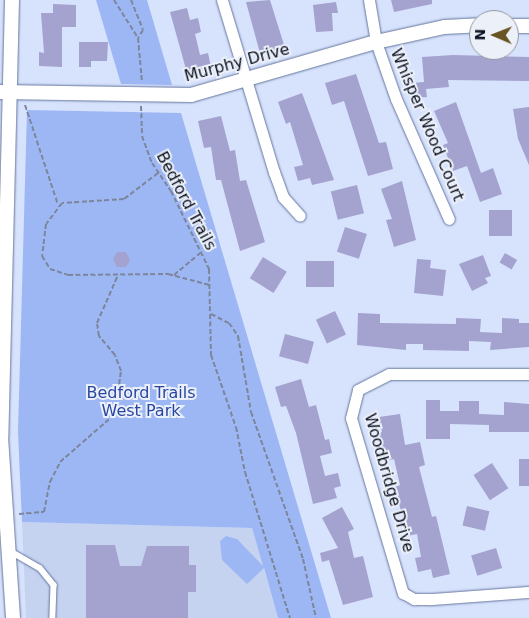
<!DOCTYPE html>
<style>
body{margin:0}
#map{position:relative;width:529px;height:618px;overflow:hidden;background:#d7e3fd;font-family:"DejaVu Sans",sans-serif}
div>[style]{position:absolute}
.built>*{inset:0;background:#c5d3f1}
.green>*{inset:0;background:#9db7f5}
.building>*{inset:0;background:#a4a2cf;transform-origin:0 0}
.path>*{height:2px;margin-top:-1px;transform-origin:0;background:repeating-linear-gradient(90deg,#7c869b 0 5px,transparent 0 7.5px)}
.roads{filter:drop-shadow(0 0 1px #65769d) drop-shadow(0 0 1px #65769d)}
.service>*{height:5.5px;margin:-2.75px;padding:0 2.75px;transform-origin:2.75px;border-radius:2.75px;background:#fff}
.minor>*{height:11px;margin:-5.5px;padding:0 5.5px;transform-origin:5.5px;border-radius:5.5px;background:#fff}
.tertiary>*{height:14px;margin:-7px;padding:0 7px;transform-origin:7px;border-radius:7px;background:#fff}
span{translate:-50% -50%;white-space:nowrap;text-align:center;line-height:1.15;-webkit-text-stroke:4px #ecf0f9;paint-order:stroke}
.street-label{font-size:16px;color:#0a101f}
.park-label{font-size:16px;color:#2947a2}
.north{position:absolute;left:469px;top:10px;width:50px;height:50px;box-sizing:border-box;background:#ecf0f9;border:1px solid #9296a2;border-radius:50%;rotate:271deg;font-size:14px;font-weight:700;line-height:20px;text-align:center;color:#0a101f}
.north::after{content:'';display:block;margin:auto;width:18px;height:22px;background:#685322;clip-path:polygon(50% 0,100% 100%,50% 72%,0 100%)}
</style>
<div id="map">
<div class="built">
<div style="clip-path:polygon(22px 522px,252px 528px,278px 618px,26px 618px)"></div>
</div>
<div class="green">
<div style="clip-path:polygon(96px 0,147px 0,172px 85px,121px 84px)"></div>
<div style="clip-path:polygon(27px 110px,181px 113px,331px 618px,278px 618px,264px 568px,247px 584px,222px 560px,220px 541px,226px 536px,237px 539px,263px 566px,252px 528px,22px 522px,18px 432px)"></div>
</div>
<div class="building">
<div style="clip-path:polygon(270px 0,285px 48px,260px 53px,246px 2px)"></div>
<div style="clip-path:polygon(391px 0,432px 0,432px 4px,394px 12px)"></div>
<div style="clip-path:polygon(336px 2px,338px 13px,332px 13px,333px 31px,316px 32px,313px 5px)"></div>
<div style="clip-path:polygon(53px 4px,76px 5px,76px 27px,62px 27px,62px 67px,39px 66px,39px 52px,44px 53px,41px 13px,53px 13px)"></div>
<div style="clip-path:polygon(187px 8px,190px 20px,198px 18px,201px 32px,195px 34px,200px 55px,208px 53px,211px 67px,187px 73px,170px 12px)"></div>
<div style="clip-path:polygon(79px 42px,108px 42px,107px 61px,91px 61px,91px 67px,79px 67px)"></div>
<div style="clip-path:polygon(453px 55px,529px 57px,529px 81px,448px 80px,449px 87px,426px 89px,427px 97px,413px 98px,412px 83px,424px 82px,422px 57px)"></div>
<div style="clip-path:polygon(356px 74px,379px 143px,386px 142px,393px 169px,368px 176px,344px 101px,332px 105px,325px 83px)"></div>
<div style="clip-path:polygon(302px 93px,334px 180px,312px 185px,310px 178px,298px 181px,294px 167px,303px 165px,290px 122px,286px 124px,278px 102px)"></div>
<div style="clip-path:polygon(456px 102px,481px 173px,493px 168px,502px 194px,480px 202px,467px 166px,453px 171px,443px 145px,448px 143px,434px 111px)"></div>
<div style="clip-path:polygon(529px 107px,529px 165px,518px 139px,513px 109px)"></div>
<div style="clip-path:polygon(221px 116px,230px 151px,235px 150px,240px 181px,246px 180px,265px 242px,240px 251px,221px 180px,216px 180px,211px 147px,204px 148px,198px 121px)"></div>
<div style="clip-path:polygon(402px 181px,416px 240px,394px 247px,386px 220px,392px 219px,381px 189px)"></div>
<div style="left:357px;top:185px;width:29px;height:27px;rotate:76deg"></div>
<div style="left:489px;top:210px;width:23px;height:26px"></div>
<div style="left:345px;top:227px;width:23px;height:26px;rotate:18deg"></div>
<div style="clip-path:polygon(117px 252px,126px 252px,130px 260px,126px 267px,117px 267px,113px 259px)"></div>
<div style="left:505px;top:253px;width:14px;height:11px;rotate:30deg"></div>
<div style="clip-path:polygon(483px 255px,491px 276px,485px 278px,488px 283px,472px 291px,459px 264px)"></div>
<div style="left:263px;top:257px;width:28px;height:25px;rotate:32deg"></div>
<div style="clip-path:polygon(417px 259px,431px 260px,430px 268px,446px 270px,443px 296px,414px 293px)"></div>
<div style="left:306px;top:261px;width:28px;height:26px"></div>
<div style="left:335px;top:311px;width:26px;height:21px;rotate:65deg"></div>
<div style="clip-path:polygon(358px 313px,380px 314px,380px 323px,456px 324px,456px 318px,481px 319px,480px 332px,502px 333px,502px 318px,519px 319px,519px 323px,529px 323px,529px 347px,490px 350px,491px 342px,469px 341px,469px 351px,423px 350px,423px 344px,406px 344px,406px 350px,357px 345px)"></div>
<div style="left:285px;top:334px;width:30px;height:23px;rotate:15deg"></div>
<div style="clip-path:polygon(301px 379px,309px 407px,316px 405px,325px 440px,329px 439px,332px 453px,320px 456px,325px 476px,338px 473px,341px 486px,334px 488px,337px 498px,313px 504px,296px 433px,286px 406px,281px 407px,275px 387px)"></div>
<div style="clip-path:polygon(426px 400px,440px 400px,440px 411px,459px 411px,459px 401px,479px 401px,479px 414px,504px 415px,504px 402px,529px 404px,529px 432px,489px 432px,489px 425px,450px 424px,450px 439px,426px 439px)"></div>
<div style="clip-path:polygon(400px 414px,405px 445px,420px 442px,425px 465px,419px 467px,432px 517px,436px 516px,450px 574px,433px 578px,431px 569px,418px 572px,415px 558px,421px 557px,417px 534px,407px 536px,395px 487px,400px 485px,394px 459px,386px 461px,378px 433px,382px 432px,379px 417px)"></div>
<div style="left:519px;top:459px;width:10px;height:27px"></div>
<div style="left:492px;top:463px;width:30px;height:22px;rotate:57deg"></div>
<div style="left:467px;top:506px;width:23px;height:20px;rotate:13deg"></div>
<div style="clip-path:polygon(342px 507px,354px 529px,348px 532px,354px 558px,363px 556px,373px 597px,343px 605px,329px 560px,322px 562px,320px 553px,338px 548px,322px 518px)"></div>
<div style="clip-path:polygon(86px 545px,115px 545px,120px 566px,141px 566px,147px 546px,189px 546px,189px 565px,196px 565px,196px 592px,188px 592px,188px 618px,86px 618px)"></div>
<div style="left:496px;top:548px;width:21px;height:26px;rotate:73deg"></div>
</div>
<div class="path">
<div style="left:114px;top:0;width:45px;rotate:57.7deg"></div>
<div style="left:138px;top:38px;width:44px;rotate:84.8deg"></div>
<div style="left:131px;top:0;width:32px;rotate:68deg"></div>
<div style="left:143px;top:30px;width:9px;rotate:122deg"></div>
<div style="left:25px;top:105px;width:105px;rotate:71.7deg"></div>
<div style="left:141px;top:106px;width:30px;rotate:88deg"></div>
<div style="left:142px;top:136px;width:29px;rotate:70deg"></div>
<div style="left:152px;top:163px;width:34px;rotate:56deg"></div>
<div style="left:171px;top:191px;width:87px;rotate:64deg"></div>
<div style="left:209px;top:269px;width:86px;rotate:88.7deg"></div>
<div style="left:211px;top:355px;width:76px;rotate:70.9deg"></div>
<div style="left:236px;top:427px;width:46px;rotate:78.7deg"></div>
<div style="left:245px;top:472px;width:153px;rotate:72.9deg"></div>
<div style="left:158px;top:173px;width:43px;rotate:142.6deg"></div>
<div style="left:124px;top:199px;width:62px;rotate:176.3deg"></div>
<div style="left:62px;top:203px;width:26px;rotate:127deg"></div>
<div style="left:46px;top:224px;width:32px;rotate:97deg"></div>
<div style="left:42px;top:256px;width:15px;rotate:58deg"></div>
<div style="left:50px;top:269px;width:19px;rotate:18deg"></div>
<div style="left:68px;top:275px;width:100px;rotate:-0.6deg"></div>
<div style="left:168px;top:274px;width:43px;rotate:14.7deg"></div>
<div style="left:174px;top:275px;width:35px;rotate:-40deg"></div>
<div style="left:211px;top:314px;width:20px;rotate:27deg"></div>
<div style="left:229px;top:323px;width:16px;rotate:55deg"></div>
<div style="left:238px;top:336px;width:77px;rotate:80.3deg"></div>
<div style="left:251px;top:412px;width:156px;rotate:70.5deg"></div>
<div style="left:303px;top:559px;width:60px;rotate:77.6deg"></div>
<div style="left:19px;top:514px;width:25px;rotate:-5deg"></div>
<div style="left:44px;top:512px;width:31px;rotate:-79deg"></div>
<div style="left:50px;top:482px;width:22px;rotate:-63deg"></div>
<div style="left:60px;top:462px;width:73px;rotate:-41.1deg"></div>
<div style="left:115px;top:414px;width:43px;rotate:-82.1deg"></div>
<div style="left:121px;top:371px;width:17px;rotate:-111deg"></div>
<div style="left:115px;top:355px;width:25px;rotate:-130deg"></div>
<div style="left:99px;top:336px;width:13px;rotate:-99deg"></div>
<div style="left:97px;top:323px;width:52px;rotate:-66.4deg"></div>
</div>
<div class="roads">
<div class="service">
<div style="left:10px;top:551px;width:34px;rotate:30deg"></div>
<div style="left:40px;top:568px;width:22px;rotate:51deg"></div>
<div style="left:54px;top:585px;width:33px;rotate:92deg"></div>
</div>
<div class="minor">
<div style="left:222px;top:0;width:180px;rotate:73.2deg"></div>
<div style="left:274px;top:172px;width:27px;rotate:70deg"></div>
<div style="left:283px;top:197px;width:25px;rotate:48deg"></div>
<div style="left:369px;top:0;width:43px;rotate:80.5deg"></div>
<div style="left:376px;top:42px;width:60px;rotate:70.7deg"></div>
<div style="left:396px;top:99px;width:131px;rotate:66.2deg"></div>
<div style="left:529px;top:374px;width:140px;rotate:180deg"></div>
<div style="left:389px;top:374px;width:35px;rotate:153deg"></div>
<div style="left:358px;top:390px;width:29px;rotate:104deg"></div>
<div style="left:351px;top:418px;width:183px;rotate:73.5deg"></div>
<div style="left:403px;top:593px;width:13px;rotate:29deg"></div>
<div style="left:414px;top:599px;width:17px"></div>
<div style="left:431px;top:599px;width:98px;rotate:-4.1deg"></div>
</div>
<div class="tertiary">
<div style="left:12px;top:0;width:437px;rotate:91.4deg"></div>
<div style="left:1px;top:437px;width:181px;rotate:86.2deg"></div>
<div style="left:509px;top:26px;width:20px"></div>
<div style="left:0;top:92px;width:191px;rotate:0.9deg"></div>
<div style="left:191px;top:95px;width:192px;rotate:-16deg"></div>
<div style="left:376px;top:42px;width:70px;rotate:-12.4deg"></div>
<div style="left:444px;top:27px;width:35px;rotate:-3deg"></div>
</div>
</div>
<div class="street-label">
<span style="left:237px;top:63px;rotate:-15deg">Murphy Drive</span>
<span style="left:427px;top:125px;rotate:67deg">Whisper Wood Court</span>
<span style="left:186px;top:201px;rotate:62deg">Bedford Trails</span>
<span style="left:389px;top:483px;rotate:74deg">Woodbridge Drive</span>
</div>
<div class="park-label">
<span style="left:141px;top:402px">Bedford Trails<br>West Park</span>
</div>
<div class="north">N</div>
</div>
